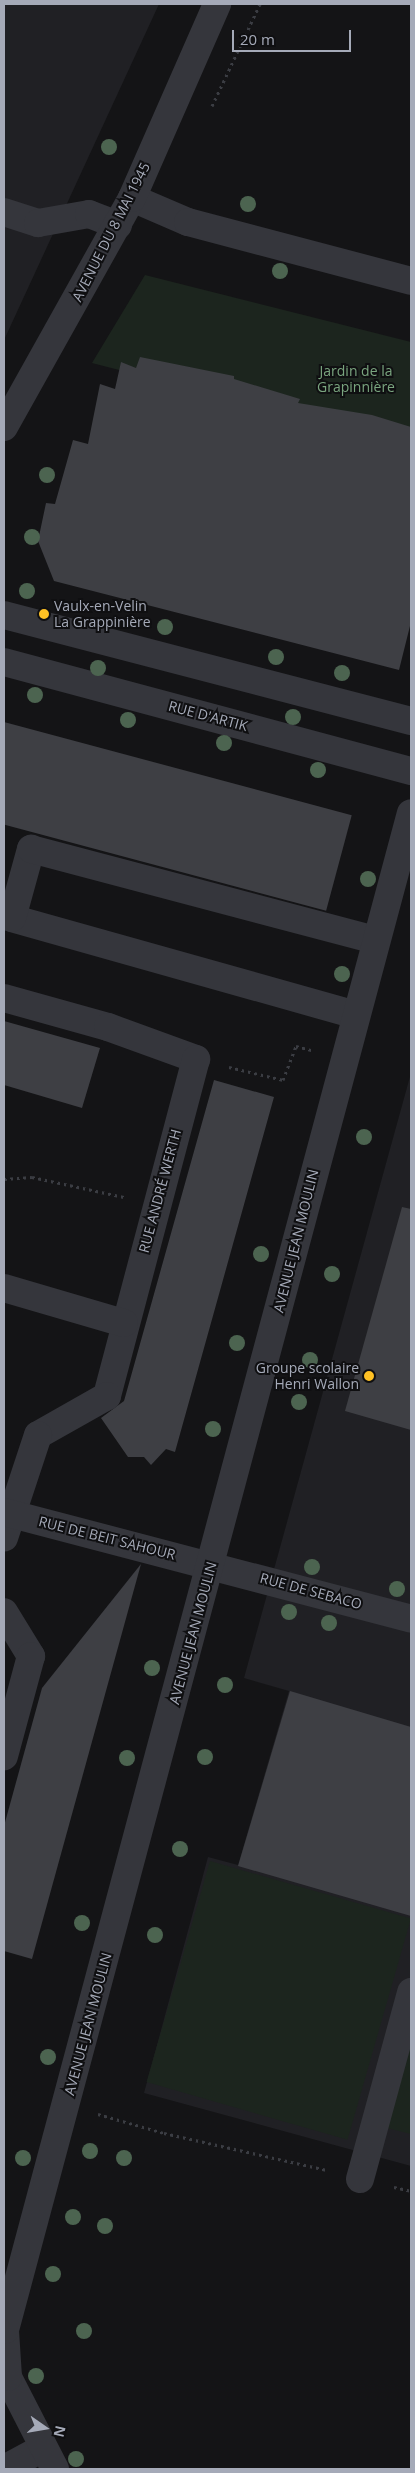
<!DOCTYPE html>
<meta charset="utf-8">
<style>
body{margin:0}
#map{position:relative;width:415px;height:2473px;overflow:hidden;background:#141416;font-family:"Open Sans",sans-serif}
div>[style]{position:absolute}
.built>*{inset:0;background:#202024}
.green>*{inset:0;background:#1c251e;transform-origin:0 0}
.building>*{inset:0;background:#3e3f44;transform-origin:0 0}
.path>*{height:3px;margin-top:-1.5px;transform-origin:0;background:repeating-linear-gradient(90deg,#3b3d43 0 2.5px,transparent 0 6.5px)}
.minor>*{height:28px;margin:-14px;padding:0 14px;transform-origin:14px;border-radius:14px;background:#35363c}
.trees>*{width:16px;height:16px;margin:-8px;border-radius:50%;background:#4c6450}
.dots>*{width:14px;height:14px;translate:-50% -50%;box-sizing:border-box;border:2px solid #0f0f11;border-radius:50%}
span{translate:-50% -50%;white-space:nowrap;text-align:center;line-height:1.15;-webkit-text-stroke:4px #0f0f11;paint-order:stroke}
.street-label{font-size:14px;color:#a5aab8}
.park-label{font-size:14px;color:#7aa57f}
.poi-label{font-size:14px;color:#a5aab8}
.left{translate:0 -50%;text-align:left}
.right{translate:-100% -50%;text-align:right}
.frame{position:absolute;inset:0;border:5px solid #a5aab8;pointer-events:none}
.north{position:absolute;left:20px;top:2403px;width:50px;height:50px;-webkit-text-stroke:4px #0f0f11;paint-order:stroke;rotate:103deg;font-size:14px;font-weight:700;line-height:20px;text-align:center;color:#a5aab8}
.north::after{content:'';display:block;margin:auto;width:18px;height:22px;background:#a5aab8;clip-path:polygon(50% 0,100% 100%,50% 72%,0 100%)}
.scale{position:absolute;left:232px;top:30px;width:119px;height:22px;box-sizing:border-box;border:2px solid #a5aab8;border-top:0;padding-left:6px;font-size:15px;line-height:18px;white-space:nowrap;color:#a5aab8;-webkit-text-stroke:4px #0f0f11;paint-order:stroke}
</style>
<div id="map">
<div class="built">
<div style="clip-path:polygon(4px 4px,159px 4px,4px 340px)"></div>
<div style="clip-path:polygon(411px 1073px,411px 2166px,144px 2093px,208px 1857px,238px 1865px,289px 1691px,244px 1678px)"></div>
</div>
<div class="green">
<div style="clip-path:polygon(145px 275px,411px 342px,411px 445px,92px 363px)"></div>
<div style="left:210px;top:1861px;width:209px;height:230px;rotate:16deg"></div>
<div style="clip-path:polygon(411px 2030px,411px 2134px,387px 2128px)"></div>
</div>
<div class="building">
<div style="clip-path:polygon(140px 357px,234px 376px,234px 379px,300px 399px,298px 403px,372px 415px,411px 427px,411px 622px,399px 670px,54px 581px,38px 541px,46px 503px,55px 504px,73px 440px,88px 444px,100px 384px,115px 389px,121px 362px,136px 368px)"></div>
<div style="left:4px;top:722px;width:360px;height:99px;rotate:15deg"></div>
<div style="clip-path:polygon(4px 1021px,100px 1048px,82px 1108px,4px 1085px)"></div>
<div style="clip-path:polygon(214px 1080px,274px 1097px,175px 1452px,166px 1449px,151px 1465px,144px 1457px,128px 1457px,101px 1418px,124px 1401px)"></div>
<div style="clip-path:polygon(402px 1207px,411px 1209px,411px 1430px,345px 1411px)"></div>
<div style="clip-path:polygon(141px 1564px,32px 1959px,4px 1951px,4px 1826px,42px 1688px)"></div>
<div style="clip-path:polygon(290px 1691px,411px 1727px,411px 1916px,238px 1866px)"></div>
</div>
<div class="path">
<div style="left:212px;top:106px;width:113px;rotate:-64.8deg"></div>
<div style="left:229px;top:1067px;width:56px;rotate:13.5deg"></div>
<div style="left:283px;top:1080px;width:36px;rotate:-69deg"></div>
<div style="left:296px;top:1046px;width:16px;rotate:15deg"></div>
<div style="left:4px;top:1179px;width:28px;rotate:-4deg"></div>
<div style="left:32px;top:1177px;width:94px;rotate:12.3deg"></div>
<div style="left:98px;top:2114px;width:69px;rotate:16.1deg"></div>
<div style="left:164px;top:2133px;width:167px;rotate:12.8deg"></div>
<div style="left:394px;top:2187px;width:17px;rotate:13deg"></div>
</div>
<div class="minor">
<div style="left:132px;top:198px;width:61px;rotate:23.2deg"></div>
<div style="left:188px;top:222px;width:231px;rotate:14.8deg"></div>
<div style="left:4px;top:212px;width:36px;rotate:18deg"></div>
<div style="left:38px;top:223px;width:52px;rotate:-10deg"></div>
<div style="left:89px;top:214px;width:31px;rotate:21deg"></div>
<div style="left:4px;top:427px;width:262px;rotate:-60.8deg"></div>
<div style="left:132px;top:198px;width:212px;rotate:-66.3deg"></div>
<div style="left:4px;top:615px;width:421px;rotate:14.6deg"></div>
<div style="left:4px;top:662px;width:421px;rotate:15deg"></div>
<div style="left:4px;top:998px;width:108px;rotate:15.6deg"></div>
<div style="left:108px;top:1027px;width:94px;rotate:20deg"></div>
<div style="left:196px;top:1059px;width:349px;rotate:104.8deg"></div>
<div style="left:107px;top:1396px;width:79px;rotate:150.5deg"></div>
<div style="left:38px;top:1435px;width:108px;rotate:108.3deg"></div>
<div style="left:356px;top:1015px;width:357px;rotate:-164.3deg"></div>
<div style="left:12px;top:918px;width:72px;rotate:-74.6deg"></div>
<div style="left:31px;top:849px;width:357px;rotate:14.8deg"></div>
<div style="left:4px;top:1288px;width:125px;rotate:16.3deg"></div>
<div style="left:4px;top:1512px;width:421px;rotate:14.7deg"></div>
<div style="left:4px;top:1612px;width:52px;rotate:58.5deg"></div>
<div style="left:31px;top:1656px;width:104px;rotate:105.1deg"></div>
<div style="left:360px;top:2179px;width:194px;rotate:-74.7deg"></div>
<div style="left:4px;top:2469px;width:44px;rotate:-28.3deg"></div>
<div style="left:55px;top:2469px;width:103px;rotate:-117.1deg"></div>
<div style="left:8px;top:2377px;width:47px;rotate:-93.7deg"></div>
<div style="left:5px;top:2330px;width:1570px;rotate:-75.02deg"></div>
</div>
<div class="trees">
<div style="left:109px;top:147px"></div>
<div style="left:248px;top:204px"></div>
<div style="left:280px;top:271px"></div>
<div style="left:47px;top:475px"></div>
<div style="left:32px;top:537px"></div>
<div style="left:27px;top:591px"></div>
<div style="left:165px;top:627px"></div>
<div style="left:276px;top:657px"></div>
<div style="left:98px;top:668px"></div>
<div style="left:342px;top:673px"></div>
<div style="left:35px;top:695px"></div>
<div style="left:293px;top:717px"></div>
<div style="left:128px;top:720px"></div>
<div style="left:224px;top:743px"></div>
<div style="left:318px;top:770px"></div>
<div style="left:368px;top:879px"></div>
<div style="left:342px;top:974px"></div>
<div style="left:364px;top:1137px"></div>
<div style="left:261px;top:1254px"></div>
<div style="left:332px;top:1274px"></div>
<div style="left:237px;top:1343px"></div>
<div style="left:310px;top:1360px"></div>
<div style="left:299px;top:1402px"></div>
<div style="left:213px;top:1429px"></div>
<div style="left:312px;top:1567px"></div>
<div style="left:397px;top:1589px"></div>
<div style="left:289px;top:1612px"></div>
<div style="left:329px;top:1623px"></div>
<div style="left:152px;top:1668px"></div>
<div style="left:225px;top:1685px"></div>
<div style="left:205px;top:1757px"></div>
<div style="left:127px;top:1758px"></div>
<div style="left:180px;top:1849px"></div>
<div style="left:82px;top:1923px"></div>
<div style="left:155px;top:1935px"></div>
<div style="left:48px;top:2057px"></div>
<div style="left:90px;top:2151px"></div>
<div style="left:23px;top:2158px"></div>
<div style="left:124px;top:2158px"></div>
<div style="left:73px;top:2217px"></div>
<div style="left:105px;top:2226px"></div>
<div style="left:53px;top:2274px"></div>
<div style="left:84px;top:2331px"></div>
<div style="left:36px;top:2376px"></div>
<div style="left:76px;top:2459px"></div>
</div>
<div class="dots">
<div style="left:44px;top:614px;background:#ffc124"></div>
<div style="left:369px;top:1376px;background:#ffc124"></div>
</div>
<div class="street-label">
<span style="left:111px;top:232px;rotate:-63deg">AVENUE DU 8 MAI 1945</span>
<span style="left:208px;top:716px;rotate:15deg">RUE D'ARTIK</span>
<span style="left:160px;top:1191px;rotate:-75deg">RUE ANDRÉ WERTH</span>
<span style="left:296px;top:1241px;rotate:-76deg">AVENUE JEAN MOULIN</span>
<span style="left:107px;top:1538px;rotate:14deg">RUE DE BEIT SAHOUR</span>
<span style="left:311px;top:1591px;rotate:15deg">RUE DE SEBACO</span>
<span style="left:193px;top:1633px;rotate:-75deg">AVENUE JEAN MOULIN</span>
<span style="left:88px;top:2024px;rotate:-75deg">AVENUE JEAN MOULIN</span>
</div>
<div class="park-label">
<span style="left:356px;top:379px">Jardin de la<br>Grapinnière</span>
</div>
<div class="poi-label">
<span class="left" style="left:54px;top:614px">Vaulx-en-Velin<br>La Grappinière</span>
<span class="right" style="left:359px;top:1376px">Groupe scolaire<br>Henri Wallon</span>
</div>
<div class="frame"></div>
<div class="north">N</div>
<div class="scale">20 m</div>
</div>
